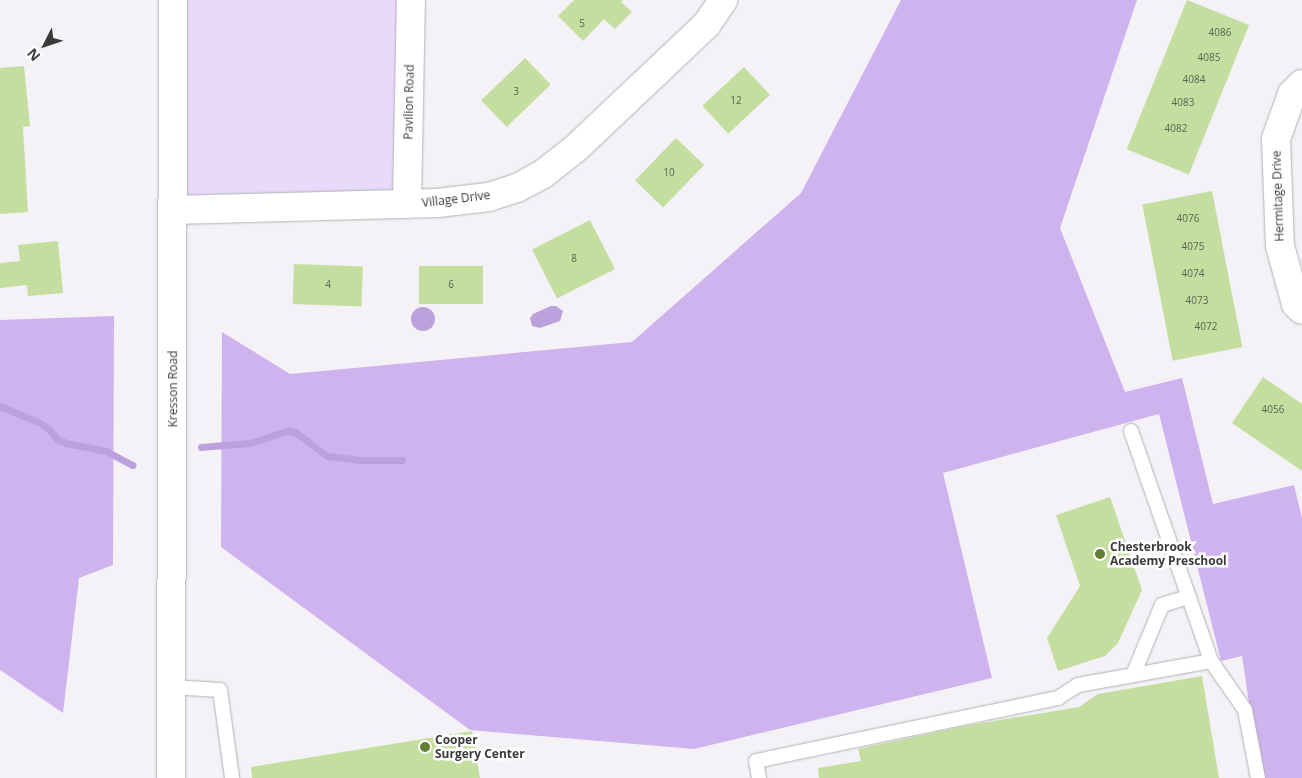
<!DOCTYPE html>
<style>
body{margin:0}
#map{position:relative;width:1302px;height:778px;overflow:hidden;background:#f4f2f7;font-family:"Open Sans",sans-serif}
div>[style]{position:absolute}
.green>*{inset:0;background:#e9dafc;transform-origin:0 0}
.forest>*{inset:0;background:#cfb3ee}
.water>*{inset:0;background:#bda1dc}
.round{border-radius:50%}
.stream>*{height:7px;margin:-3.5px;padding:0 3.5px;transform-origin:3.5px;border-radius:3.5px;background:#bda1dc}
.building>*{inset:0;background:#c4de9f;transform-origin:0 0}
.roads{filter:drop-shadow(0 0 1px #b3b1b5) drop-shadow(0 0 1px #b3b1b5)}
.service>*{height:14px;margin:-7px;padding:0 7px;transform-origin:7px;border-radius:7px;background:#fff}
.minor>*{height:28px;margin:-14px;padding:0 14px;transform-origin:14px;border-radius:14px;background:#fff}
.secondary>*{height:28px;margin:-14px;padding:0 14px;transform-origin:14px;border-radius:14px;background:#fff}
.dots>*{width:14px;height:14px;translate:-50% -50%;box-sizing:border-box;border:2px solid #fff;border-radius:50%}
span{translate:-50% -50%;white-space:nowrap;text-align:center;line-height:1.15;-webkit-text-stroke:5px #fff;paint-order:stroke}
.number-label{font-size:10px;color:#5c6354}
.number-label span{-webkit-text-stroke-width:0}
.street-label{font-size:12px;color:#3a3a3b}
.poi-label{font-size:12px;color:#3a3a3b;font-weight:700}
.left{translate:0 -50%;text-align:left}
.north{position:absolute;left:20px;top:20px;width:50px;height:50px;-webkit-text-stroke:4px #fff;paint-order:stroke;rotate:229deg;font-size:14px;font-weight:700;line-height:20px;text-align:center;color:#3a3a3b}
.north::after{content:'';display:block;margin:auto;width:18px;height:22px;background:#3a3a3b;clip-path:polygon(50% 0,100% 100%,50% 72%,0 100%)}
</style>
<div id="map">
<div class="green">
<div style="left:173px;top:0;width:238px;height:210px"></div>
</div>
<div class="forest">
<div style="clip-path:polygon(901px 0,1137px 0,1060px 228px,1125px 392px,1182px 378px,1213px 504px,1294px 485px,1302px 518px,1302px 778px,1260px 778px,1242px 656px,1221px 661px,1159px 414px,943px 473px,992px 678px,694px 749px,470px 730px,221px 547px,222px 332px,290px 374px,632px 342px,801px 193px)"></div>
<div style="clip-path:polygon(114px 316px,113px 565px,79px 578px,63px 713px,0 670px,0 320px)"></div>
</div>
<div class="water">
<div style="clip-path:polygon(551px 306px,556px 306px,563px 311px,560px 321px,540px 328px,532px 326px,530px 318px,533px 314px)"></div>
<div class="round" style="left:411px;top:307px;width:24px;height:24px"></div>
</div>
<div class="stream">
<div style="left:0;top:406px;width:43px;rotate:23deg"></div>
<div style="left:40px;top:423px;width:12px;rotate:35deg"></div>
<div style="left:50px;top:430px;width:11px;rotate:52deg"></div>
<div style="left:57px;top:439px;width:10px;rotate:24deg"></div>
<div style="left:66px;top:443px;width:41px;rotate:11.3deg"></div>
<div style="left:106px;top:451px;width:30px;rotate:28deg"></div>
<div style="left:201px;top:447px;width:49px;rotate:-4.7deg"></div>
<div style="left:250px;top:443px;width:40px;rotate:-18deg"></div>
<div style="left:288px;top:431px;width:7px;rotate:8deg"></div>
<div style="left:295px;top:432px;width:40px;rotate:37deg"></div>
<div style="left:327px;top:456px;width:32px;rotate:7deg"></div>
<div style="left:359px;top:460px;width:43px"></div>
</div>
<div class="building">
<div style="clip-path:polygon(574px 0,623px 0,621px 2px,632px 12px,615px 29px,604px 19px,583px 41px,558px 16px)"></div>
<div style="left:1187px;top:0;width:67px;height:161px;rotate:22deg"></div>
<div style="left:525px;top:58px;width:37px;height:61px;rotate:46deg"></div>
<div style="clip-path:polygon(24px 66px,30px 126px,23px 127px,28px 212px,0 214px,0 68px)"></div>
<div style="left:744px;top:67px;width:38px;height:57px;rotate:47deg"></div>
<div style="left:676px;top:138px;width:39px;height:59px;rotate:44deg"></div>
<div style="left:1212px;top:191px;width:159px;height:71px;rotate:79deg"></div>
<div style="left:590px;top:220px;width:55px;height:65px;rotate:63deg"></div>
<div style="clip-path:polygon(58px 241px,63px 293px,28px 296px,27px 285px,0 288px,0 263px,20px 261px,18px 245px)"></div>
<div style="left:294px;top:264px;width:69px;height:40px;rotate:2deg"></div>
<div style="left:483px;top:266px;width:38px;height:64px;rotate:90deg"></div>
<div style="clip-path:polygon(1263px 377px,1302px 404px,1302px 471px,1232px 423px)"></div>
<div style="clip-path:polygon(1110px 497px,1142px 590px,1118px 643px,1105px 656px,1058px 671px,1047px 638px,1080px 586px,1056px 515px)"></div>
<div style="clip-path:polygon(1202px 676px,1219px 778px,819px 778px,818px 768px,861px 761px,858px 749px,964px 726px,1079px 707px,1098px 694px)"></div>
<div style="clip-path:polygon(472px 731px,480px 778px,252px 778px,251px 767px)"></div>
</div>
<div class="roads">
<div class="service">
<div style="left:1131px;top:431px;width:244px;rotate:70.8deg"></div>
<div style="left:1211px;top:661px;width:60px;rotate:55.2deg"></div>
<div style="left:1245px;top:710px;width:69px;rotate:79.2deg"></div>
<div style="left:1133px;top:675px;width:76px;rotate:-67.5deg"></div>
<div style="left:1162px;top:605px;width:28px;rotate:-17deg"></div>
<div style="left:171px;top:687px;width:49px;rotate:3.5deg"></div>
<div style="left:220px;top:690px;width:89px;rotate:82.2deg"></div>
<div style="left:759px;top:778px;width:17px;rotate:-100deg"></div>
<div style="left:756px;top:761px;width:309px;rotate:-11.8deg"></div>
<div style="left:1058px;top:698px;width:24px;rotate:-33deg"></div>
<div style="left:1078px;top:685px;width:135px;rotate:-10.2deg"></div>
</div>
<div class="minor">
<div style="left:1302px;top:84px;width:14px;rotate:135deg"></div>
<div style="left:1292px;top:94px;width:48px;rotate:109.6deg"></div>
<div style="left:1276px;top:139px;width:107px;rotate:87.9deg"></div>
<div style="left:1280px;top:246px;width:60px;rotate:74.6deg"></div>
<div style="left:1296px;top:304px;width:8px;rotate:45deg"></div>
<div style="left:407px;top:204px;width:204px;rotate:-88.9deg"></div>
<div style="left:173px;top:210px;width:264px;rotate:-1.5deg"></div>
<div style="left:437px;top:203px;width:52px;rotate:-6.6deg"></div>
<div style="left:489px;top:197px;width:29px;rotate:-18deg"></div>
<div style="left:517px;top:188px;width:30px;rotate:-28deg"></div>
<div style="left:543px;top:174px;width:42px;rotate:-38.2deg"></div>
<div style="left:576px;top:148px;width:180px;rotate:-43.4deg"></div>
<div style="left:707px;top:24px;width:29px;rotate:-56deg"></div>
</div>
<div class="secondary">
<div style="left:171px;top:778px;width:778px;rotate:-89.85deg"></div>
</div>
</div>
<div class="dots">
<div style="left:1100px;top:554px;background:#627e32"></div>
<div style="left:425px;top:747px;background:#627e32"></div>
</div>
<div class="number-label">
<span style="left:582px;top:24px">5</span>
<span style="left:1220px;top:33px">4086</span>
<span style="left:1209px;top:58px">4085</span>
<span style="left:1194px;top:80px">4084</span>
<span style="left:516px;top:92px">3</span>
<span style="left:736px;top:101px">12</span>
<span style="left:1183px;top:103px">4083</span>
<span style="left:1176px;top:129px">4082</span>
<span style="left:669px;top:173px">10</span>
<span style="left:1188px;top:219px">4076</span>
<span style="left:1193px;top:247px">4075</span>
<span style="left:574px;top:259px">8</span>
<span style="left:1193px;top:274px">4074</span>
<span style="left:328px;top:285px">4</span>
<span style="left:451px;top:285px">6</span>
<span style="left:1197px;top:301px">4073</span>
<span style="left:1206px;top:327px">4072</span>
<span style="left:1273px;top:410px">4056</span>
</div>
<div class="street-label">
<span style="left:409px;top:102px;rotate:-89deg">Pavilion Road</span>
<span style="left:1278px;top:196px;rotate:-92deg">Hermitage Drive</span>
<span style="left:456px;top:199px;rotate:-7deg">Village Drive</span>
<span style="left:173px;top:389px;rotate:-90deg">Kresson Road</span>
</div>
<div class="poi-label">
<span class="left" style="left:1110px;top:554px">Chesterbrook<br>Academy Preschool</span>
<span class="left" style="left:435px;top:747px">Cooper<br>Surgery Center</span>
</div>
<div class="north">N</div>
</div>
